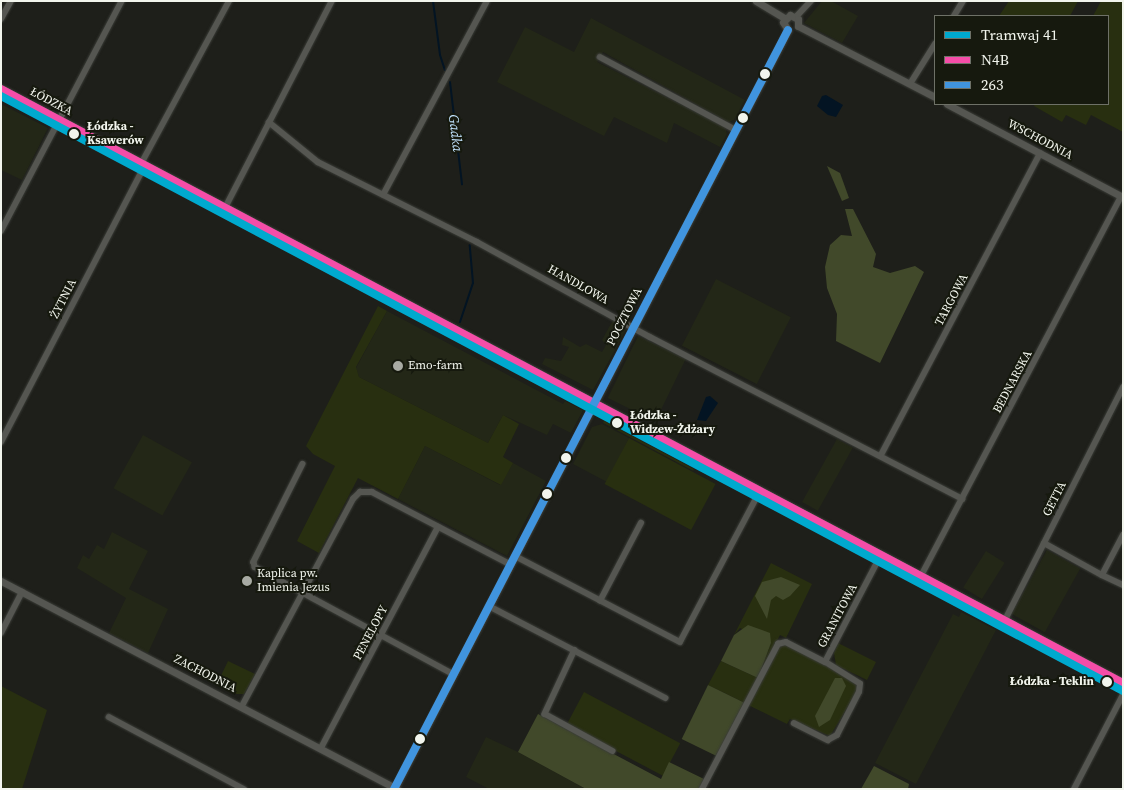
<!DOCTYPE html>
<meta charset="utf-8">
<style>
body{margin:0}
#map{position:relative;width:1124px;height:790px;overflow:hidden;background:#1e1f1a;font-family:"Source Serif 4",serif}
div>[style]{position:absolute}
.built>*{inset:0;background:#232717;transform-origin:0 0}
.green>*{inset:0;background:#282f10;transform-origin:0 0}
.forest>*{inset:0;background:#41492a;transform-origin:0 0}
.water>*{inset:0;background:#031423}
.stream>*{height:2px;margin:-1px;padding:0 1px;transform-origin:1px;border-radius:1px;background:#031423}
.roads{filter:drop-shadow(0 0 1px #3a3c37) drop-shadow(0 0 1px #3a3c37)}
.minor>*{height:5.5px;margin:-2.75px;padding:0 2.75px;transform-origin:2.75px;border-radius:2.75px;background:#555651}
.tertiary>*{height:7px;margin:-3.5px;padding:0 3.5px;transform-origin:3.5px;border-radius:3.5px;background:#555651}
.secondary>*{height:8px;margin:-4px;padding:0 4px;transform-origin:4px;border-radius:4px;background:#575b59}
.bus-1>*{height:8px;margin:-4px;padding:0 4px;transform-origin:4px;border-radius:4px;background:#f54da8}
.bus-2>*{height:8px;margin:-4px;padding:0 4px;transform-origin:4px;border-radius:4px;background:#4094de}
.tram-1>*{height:8px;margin:-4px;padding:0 4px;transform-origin:4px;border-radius:4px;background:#00a9ce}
.dots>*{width:14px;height:14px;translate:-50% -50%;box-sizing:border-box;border:2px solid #16190e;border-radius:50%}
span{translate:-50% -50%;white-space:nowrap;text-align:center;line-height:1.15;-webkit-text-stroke:4px #16190e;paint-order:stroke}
.street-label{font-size:12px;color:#f2f5ed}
.stop-label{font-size:12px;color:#f2f5ed;font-weight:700}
.left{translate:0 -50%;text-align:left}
.right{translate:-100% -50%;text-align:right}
.poi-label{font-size:12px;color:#f2f5ed}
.water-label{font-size:14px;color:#c1e2fd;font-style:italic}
.frame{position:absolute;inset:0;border:2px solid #f2f5ed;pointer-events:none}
.legend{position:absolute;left:934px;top:15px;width:175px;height:90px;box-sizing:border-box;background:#16190e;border:1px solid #6e7167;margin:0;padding:6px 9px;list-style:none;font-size:15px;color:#f2f5ed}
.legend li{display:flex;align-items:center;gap:10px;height:25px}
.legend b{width:25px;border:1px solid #6e7167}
</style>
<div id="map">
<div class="built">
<div style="clip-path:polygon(822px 1px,831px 1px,858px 16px,842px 43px,804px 23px)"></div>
<div style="clip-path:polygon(591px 18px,745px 100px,734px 120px,728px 122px,603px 52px,597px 62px,725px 127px,727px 134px,720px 147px,674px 123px,667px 143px,614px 117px,604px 136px,497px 82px,525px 27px,574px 52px)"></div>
<div style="clip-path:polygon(1px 104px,48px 128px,22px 180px,1px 170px)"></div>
<div style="left:716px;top:279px;width:84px;height:75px;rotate:27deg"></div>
<div style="clip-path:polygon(387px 311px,563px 404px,565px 401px,583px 410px,571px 433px,553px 424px,547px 435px,503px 415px,488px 443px,359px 377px,356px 368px)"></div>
<div style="clip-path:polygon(613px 320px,626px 330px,593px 390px,542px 364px,545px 358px,561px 361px,569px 347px,562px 345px,563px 337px,580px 347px,586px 344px,602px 352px,606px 345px,602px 340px)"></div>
<div style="left:638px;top:336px;width:53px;height:69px;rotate:26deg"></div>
<div style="clip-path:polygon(602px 424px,629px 438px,607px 482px,573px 464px,592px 427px)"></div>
<div style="left:143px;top:435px;width:56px;height:61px;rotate:29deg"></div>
<div style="left:837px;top:439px;width:18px;height:72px;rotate:29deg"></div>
<div style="clip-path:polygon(425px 446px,500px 485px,513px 463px,546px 481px,507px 556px,398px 499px)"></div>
<div style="clip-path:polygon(112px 532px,148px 551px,129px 589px,168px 609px,148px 653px,109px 633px,126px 598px,77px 568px,83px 555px,89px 559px,97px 545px,104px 549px)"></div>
<div style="left:1047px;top:550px;width:38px;height:73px;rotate:29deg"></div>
<div style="left:986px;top:551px;width:22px;height:43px;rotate:32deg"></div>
<div style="clip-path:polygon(961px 612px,996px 630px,916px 784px,875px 763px,953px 614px,959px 617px)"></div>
<div style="clip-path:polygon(486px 737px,518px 752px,586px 789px,489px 789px,466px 777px)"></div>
</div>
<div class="green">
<div style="clip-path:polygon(1009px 1px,1078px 1px,1070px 16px,999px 16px)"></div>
<div style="clip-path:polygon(1101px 1px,1123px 1px,1123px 132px,1091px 115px,1086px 125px,1066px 115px,1062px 122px,1034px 106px,1035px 104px,1108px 104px,1108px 16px,1093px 16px)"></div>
<div style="clip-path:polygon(378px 306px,387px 311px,356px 367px,359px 377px,488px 443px,503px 415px,519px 424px,503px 457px,513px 463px,501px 485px,425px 446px,398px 499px,358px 478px,319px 553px,297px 541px,335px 466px,313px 454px,306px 446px)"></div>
<div style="left:604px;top:421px;width:102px;height:2px;rotate:28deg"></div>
<div style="left:629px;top:438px;width:98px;height:52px;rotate:28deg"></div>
<div style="clip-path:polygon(771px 563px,812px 584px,786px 638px,780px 635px,745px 703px,708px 685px,721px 661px,758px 678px,771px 643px,740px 628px,734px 635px)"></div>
<div style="clip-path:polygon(838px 643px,876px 662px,867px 680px,836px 665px,834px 653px)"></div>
<div style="clip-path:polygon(785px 644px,851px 678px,856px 684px,857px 692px,830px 736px,790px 719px,787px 724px,748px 705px,779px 648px)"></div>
<div style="clip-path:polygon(228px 661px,255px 674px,244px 694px,237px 694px,217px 684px)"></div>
<div style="clip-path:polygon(1px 686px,47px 710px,22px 789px,1px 788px)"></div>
<div style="left:584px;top:692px;width:109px;height:37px;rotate:28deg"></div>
</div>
<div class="forest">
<div style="clip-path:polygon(827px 166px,840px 173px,849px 198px,842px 201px)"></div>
<div style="clip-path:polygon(845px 209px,853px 209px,876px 254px,873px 267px,890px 273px,915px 266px,924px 272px,880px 363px,836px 341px,837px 314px,827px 288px,825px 267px,830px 245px,841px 235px,852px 236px)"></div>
<div style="clip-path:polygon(781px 577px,800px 585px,790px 596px,783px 600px,776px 596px,771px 600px,767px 619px,755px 596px,762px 582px)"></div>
<div style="clip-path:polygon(748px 625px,770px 633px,771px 643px,758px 678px,721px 661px,734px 635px)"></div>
<div style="clip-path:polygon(835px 678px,842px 678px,846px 686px,830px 720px,819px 727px,815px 716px)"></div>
<div style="left:708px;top:685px;width:41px;height:60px;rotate:26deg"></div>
<div style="clip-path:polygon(538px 714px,661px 779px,669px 762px,704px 779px,699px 789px,586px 789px,518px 752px)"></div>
<div style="clip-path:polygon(874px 766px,909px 784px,908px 789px,861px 789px)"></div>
</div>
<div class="water">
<div style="clip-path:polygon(826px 95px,843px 105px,836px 117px,828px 115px,817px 106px,822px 96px)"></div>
<div style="clip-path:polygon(710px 396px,718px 403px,706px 421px,697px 420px,706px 397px)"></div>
</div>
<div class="stream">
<div style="left:433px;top:1px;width:54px;rotate:82.6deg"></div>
<div style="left:440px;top:55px;width:16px;rotate:72deg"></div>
<div style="left:450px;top:82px;width:103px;rotate:83.3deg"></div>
<div style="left:460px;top:322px;width:41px;rotate:-71.6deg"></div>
<div style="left:473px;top:283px;width:38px;rotate:-95deg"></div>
</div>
<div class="roads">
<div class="minor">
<div style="left:954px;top:16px;width:17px;rotate:-59deg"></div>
<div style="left:796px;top:17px;width:22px;rotate:-47deg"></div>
<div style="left:1px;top:19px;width:21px;rotate:-61deg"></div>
<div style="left:600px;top:57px;width:154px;rotate:28.2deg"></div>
<div style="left:910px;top:84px;width:47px;rotate:-58deg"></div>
<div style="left:269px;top:122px;width:63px;rotate:39.2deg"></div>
<div style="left:318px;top:162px;width:178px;rotate:26.7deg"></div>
<div style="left:477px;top:242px;width:197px;rotate:28.8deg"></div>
<div style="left:650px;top:337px;width:352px;rotate:27.4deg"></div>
<div style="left:141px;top:164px;width:185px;rotate:-61.6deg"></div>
<div style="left:383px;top:195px;width:220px;rotate:-61.8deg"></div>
<div style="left:225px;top:208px;width:233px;rotate:-62.7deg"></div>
<div style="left:1px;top:231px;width:260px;rotate:-62.3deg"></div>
<div style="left:1px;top:442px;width:312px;rotate:-62.5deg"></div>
<div style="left:881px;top:455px;width:341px;rotate:-62.2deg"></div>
<div style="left:303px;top:464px;width:110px;rotate:116.6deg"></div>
<div style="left:254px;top:562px;width:5px;rotate:79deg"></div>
<div style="left:255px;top:567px;width:225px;rotate:28.4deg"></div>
<div style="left:1044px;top:543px;width:66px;rotate:28.9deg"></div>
<div style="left:1102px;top:575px;width:45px;rotate:-62.3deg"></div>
<div style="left:515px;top:556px;width:186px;rotate:27.5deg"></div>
<div style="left:680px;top:642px;width:171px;rotate:-62.1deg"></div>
<div style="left:1102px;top:575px;width:23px;rotate:25deg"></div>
<div style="left:921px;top:576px;width:429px;rotate:-62.2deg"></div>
<div style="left:600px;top:601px;width:88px;rotate:-62.3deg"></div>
<div style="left:489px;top:606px;width:199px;rotate:27.5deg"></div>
<div style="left:1005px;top:620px;width:261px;rotate:-63.1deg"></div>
<div style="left:1px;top:633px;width:46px;rotate:-62.9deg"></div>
<div style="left:575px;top:650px;width:71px;rotate:115.1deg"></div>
<div style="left:545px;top:714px;width:77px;rotate:28.6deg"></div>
<div style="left:242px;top:706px;width:235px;rotate:-61.8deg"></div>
<div style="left:353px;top:499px;width:10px;rotate:-45deg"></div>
<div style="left:360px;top:492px;width:12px"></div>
<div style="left:372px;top:492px;width:156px;rotate:27.6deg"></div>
<div style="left:109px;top:717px;width:153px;rotate:28.1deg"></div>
<div style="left:794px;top:723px;width:38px;rotate:27deg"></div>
<div style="left:828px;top:740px;width:10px;rotate:-29deg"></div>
<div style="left:837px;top:735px;width:48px;rotate:-62.9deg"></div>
<div style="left:859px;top:692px;width:8px;rotate:-83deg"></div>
<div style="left:860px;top:684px;width:41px;rotate:-147.8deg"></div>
<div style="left:825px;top:662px;width:121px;rotate:-62.4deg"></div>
<div style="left:321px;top:748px;width:250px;rotate:-62.1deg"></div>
<div style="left:702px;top:789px;width:164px;rotate:-62.3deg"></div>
<div style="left:778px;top:644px;width:8px;rotate:-14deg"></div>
<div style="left:786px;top:642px;width:44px;rotate:27.1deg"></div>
<div style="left:1074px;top:789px;width:106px;rotate:-62.5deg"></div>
</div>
<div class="tertiary">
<div style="left:756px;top:1px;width:33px;rotate:31deg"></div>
<div style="left:798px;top:26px;width:154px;rotate:27.4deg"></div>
<div style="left:788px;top:30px;width:9px;rotate:-122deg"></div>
<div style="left:783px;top:22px;width:10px;rotate:-45deg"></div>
<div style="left:790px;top:15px;width:9px;rotate:27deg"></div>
<div style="left:798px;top:19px;width:7px;rotate:90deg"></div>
<div style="left:947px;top:104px;width:199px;rotate:27.9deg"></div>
<div style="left:1px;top:581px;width:447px;rotate:27.7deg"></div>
<div style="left:394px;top:789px;width:855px;rotate:-62.57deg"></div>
</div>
<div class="secondary">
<div style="left:1px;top:89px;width:1270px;rotate:27.9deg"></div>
</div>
</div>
<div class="bus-1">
<div style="left:1px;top:89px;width:1270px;rotate:27.9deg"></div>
</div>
<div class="bus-2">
<div style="left:394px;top:789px;width:855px;rotate:-62.57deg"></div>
</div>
<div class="tram-1">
<div style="left:1px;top:96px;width:1270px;rotate:27.94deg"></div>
</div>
<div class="dots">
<div style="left:765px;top:74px;background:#f2f5ed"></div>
<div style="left:743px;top:118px;background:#f2f5ed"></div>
<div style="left:74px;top:134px;background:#f2f5ed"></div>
<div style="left:398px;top:366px;background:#a8aaa3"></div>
<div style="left:617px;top:423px;background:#f2f5ed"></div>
<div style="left:566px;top:458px;background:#f2f5ed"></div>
<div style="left:547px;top:494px;background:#f2f5ed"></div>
<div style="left:247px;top:581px;background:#a8aaa3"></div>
<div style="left:1107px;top:682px;background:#f2f5ed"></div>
<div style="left:420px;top:739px;background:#f2f5ed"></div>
</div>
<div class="street-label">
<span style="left:51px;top:102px;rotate:28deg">ŁÓDZKA</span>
<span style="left:1040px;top:140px;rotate:28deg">WSCHODNIA</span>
<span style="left:578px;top:285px;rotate:29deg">HANDLOWA</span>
<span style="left:64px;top:299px;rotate:-63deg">ŻYTNIA</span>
<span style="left:952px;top:300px;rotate:-62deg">TARGOWA</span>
<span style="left:625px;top:317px;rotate:-63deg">POCZTOWA</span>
<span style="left:1013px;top:382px;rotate:-62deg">BEDNARSKA</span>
<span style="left:1055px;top:499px;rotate:-63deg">GETTA</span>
<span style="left:838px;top:616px;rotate:-62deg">GRANITOWA</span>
<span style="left:371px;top:633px;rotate:-62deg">PENELOPY</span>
<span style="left:205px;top:674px;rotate:27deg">ZACHODNIA</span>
</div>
<div class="stop-label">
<span class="left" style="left:87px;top:134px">Łódzka -<br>Ksawerów</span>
<span class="left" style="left:630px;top:423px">Łódzka -<br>Widzew-Żdżary</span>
<span class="right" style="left:1094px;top:682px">Łódzka - Teklin</span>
</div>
<div class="poi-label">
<span class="left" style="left:408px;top:366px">Emo-farm</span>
<span class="left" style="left:257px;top:581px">Kaplica pw.<br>Imienia Jezus</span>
</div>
<div class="water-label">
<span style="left:456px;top:133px;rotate:83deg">Gadka</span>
</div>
<div class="frame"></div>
<ul class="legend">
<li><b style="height:6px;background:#00a9ce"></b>Tramwaj 41</li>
<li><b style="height:6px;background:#f54da8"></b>N4B</li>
<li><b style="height:6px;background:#4094de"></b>263</li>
</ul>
</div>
